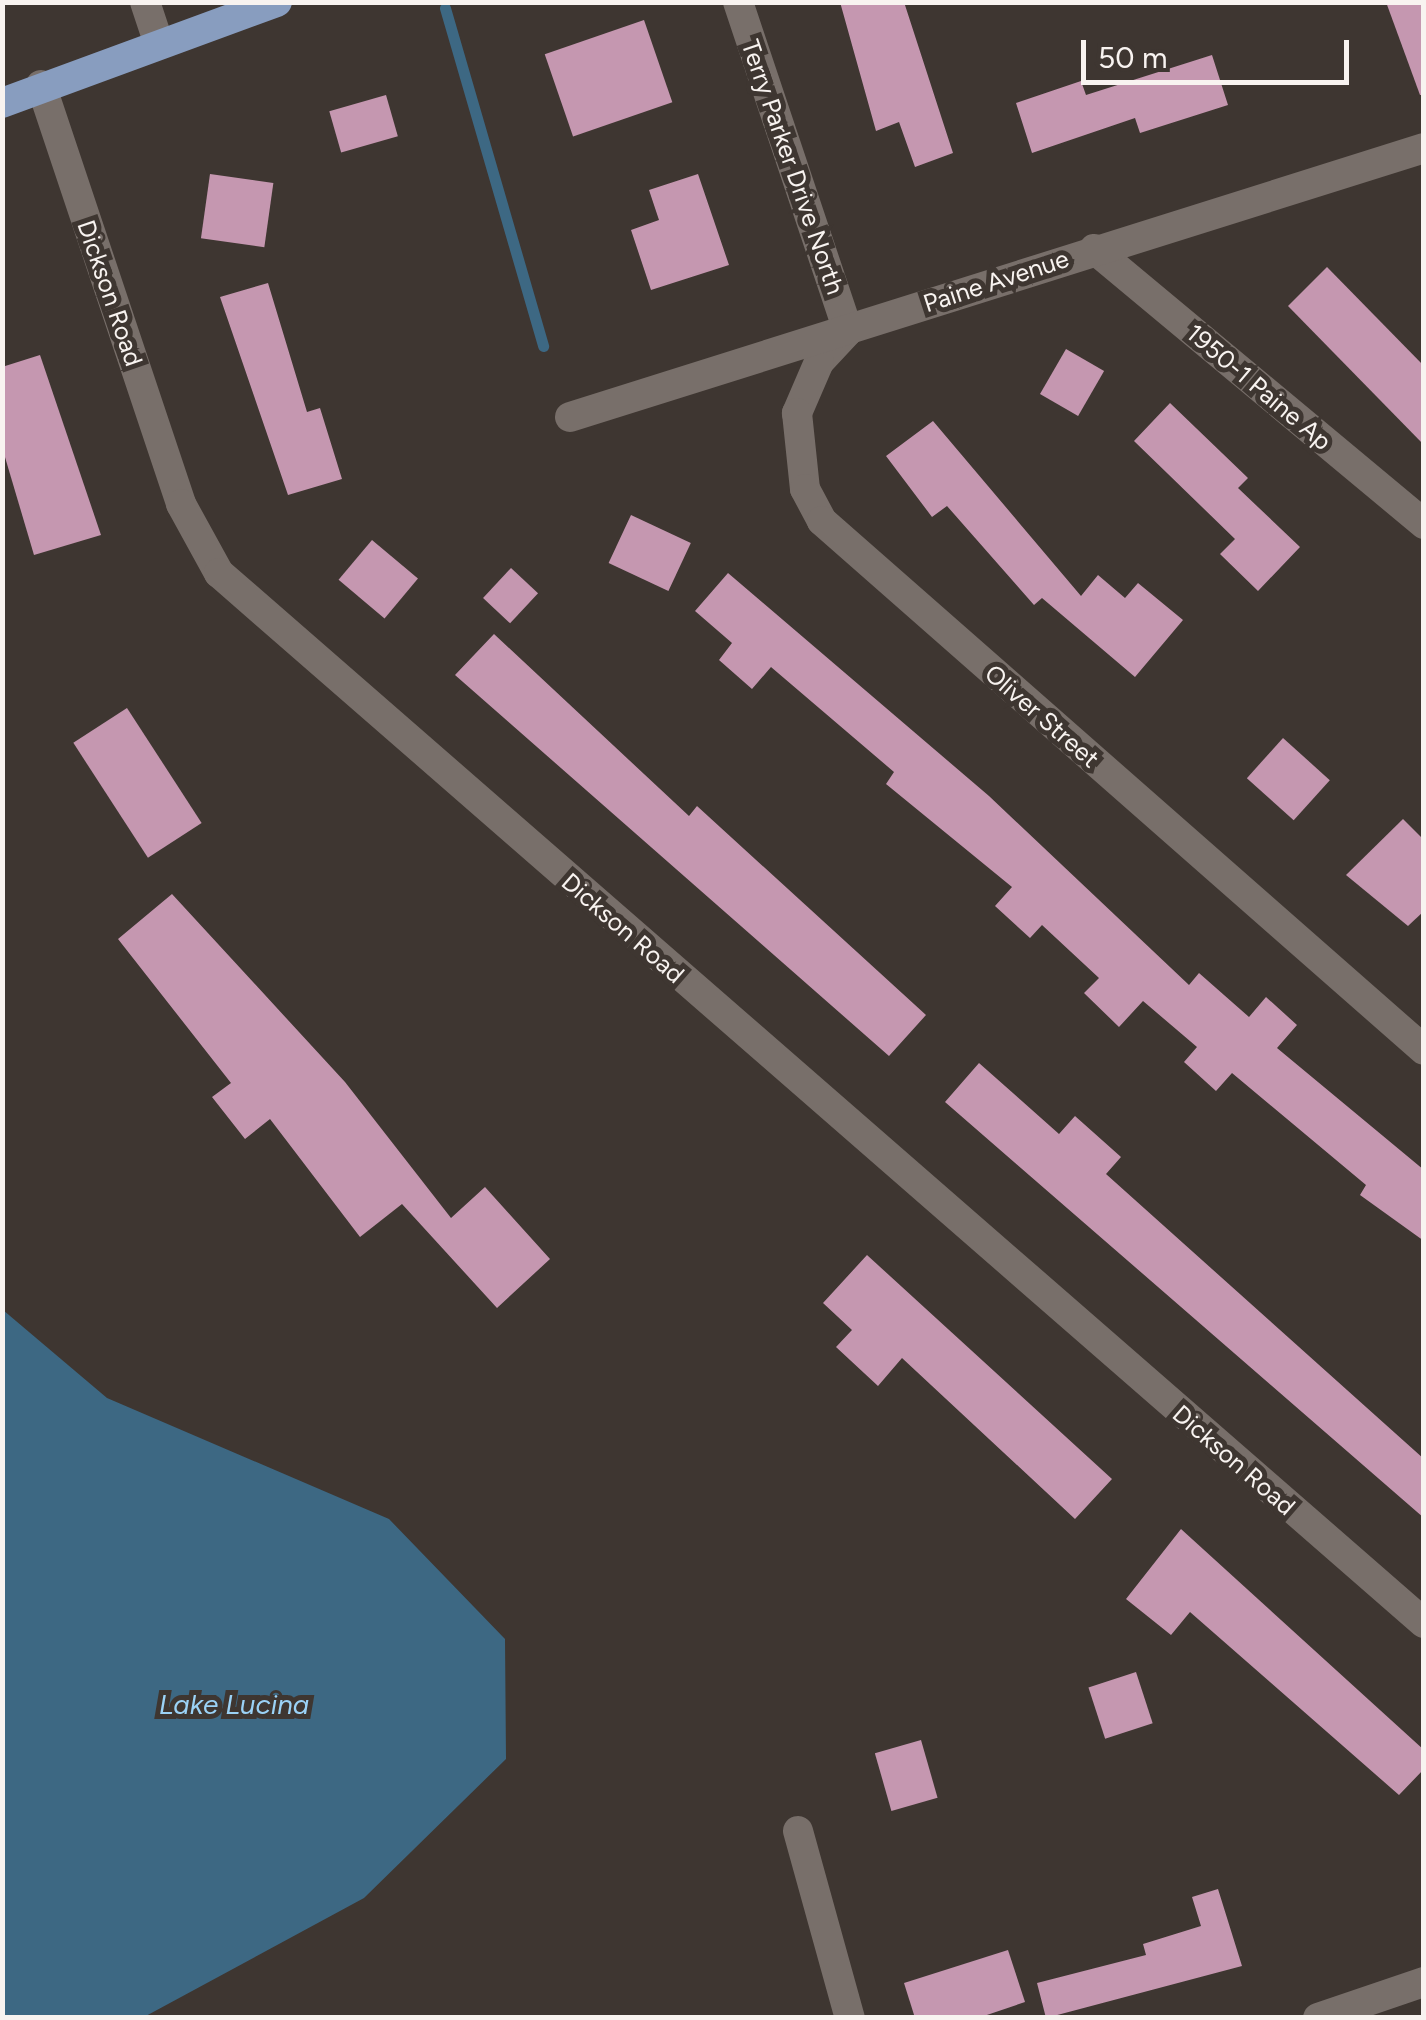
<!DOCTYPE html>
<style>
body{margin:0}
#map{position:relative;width:1426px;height:2020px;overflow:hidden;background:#3e3631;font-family:Figtree,sans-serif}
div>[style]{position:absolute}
.water>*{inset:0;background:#3d6883}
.stream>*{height:11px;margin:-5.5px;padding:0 5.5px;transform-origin:5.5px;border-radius:5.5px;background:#3d6883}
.building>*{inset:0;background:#c597b0;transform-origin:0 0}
.minor>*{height:30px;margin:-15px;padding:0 15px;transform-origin:15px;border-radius:15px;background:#786f6a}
.major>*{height:30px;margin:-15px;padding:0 15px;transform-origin:15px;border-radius:15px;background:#889dbf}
span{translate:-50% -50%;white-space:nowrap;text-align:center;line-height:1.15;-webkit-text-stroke:10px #3e3631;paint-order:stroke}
.street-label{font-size:25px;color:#f8f3f0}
.water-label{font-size:28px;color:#9bd2f6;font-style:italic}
.frame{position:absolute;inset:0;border:5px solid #f8f3f0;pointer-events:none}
.scale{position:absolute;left:1081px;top:40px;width:268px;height:45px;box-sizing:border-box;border:5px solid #f8f3f0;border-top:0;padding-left:12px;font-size:30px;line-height:35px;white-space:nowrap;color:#f8f3f0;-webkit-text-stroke:8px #3e3631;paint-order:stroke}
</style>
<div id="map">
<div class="water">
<div style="clip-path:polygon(3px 1310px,107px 1398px,389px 1519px,505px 1639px,506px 1759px,364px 1898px,144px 2017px,3px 2017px)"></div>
</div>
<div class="stream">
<div style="left:445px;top:8px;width:352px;rotate:73.8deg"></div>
</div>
<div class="building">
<div style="clip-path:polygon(840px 2px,904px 2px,953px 153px,915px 167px,899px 122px,876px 131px)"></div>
<div style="clip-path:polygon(1386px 2px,1424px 2px,1424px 95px,1420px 95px)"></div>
<div style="left:644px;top:20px;width:87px;height:105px;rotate:71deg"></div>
<div style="clip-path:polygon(1212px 55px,1228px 105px,1140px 133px,1135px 118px,1032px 153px,1016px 103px,1081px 81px,1086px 95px)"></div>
<div style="left:386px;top:95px;width:43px;height:59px;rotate:74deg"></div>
<div style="left:210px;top:174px;width:64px;height:65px;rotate:8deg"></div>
<div style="clip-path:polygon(698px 174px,729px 265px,651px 290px,631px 230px,659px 220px,649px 190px)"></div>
<div style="clip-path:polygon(1327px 267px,1424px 366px,1424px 445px,1288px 306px)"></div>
<div style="clip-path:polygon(268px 283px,307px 412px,320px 408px,342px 479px,288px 495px,220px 297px)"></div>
<div style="left:1066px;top:349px;width:44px;height:52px;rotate:30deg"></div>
<div style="clip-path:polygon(40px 355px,101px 535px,34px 555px,2px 447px,2px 367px)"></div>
<div style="clip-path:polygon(1170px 403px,1248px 478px,1238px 488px,1300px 547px,1258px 591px,1220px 554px,1235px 539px,1134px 441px)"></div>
<div style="clip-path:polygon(933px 421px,1081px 596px,1098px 575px,1125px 598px,1138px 583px,1183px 620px,1135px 677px,1042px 598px,1034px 605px,947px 506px,932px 517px,886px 456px)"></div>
<div style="left:631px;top:515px;width:66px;height:53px;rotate:25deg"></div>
<div style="left:372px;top:540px;width:60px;height:52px;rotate:40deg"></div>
<div style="left:511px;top:568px;width:37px;height:41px;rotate:43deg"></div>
<div style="clip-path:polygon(728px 573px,989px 796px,1189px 985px,1199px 973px,1249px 1017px,1266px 997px,1297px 1025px,1277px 1048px,1424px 1170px,1424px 1241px,1360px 1195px,1366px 1185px,1232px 1073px,1216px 1091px,1184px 1062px,1197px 1047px,1143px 1001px,1119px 1027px,1084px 993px,1099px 978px,1042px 925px,1030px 938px,995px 906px,1012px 887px,886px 784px,894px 772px,771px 667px,752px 689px,719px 660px,732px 643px,695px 611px)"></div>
<div style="clip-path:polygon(494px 634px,689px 816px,697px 806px,926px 1015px,889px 1056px,455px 675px)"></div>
<div style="left:127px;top:708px;width:137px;height:64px;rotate:57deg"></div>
<div style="left:1283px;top:738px;width:63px;height:54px;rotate:42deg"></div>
<div style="clip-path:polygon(1403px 819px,1424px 840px,1424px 911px,1408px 926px,1346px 875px)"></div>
<div style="clip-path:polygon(172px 894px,345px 1082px,451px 1218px,485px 1187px,550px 1259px,497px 1308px,402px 1204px,360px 1237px,270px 1119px,245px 1139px,212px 1097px,231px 1083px,118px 939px)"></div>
<div style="clip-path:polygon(979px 1063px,1059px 1134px,1075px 1116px,1121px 1157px,1106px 1174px,1424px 1459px,1424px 1518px,945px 1102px)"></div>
<div style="clip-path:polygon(867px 1255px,1112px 1479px,1075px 1519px,902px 1358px,878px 1386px,836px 1347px,852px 1330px,823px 1303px)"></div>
<div style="clip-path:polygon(1181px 1529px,1424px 1750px,1424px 1769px,1399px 1795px,1190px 1612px,1171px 1635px,1126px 1599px)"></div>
<div style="left:1136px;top:1672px;width:54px;height:50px;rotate:72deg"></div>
<div style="left:921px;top:1740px;width:60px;height:48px;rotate:74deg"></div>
<div style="clip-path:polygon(1218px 1889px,1242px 1966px,1046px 2018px,1037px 1983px,1146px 1955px,1143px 1944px,1201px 1926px,1192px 1897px)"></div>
<div style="clip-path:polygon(1008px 1950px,1025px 2002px,978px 2018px,915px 2018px,904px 1983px)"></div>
</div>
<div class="minor">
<div style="left:145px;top:2px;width:41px;rotate:71.6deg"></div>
<div style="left:738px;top:2px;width:347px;rotate:71.5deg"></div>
<div style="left:848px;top:331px;width:42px;rotate:133.1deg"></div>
<div style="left:819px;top:362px;width:56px;rotate:113.3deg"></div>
<div style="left:797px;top:413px;width:76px;rotate:84deg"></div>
<div style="left:805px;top:489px;width:36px;rotate:62deg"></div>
<div style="left:822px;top:521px;width:801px;rotate:41.31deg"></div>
<div style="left:41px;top:85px;width:442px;rotate:71.5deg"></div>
<div style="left:181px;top:504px;width:79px;rotate:61.2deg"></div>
<div style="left:219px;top:573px;width:1598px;rotate:41.07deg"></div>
<div style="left:1094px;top:249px;width:430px;rotate:39.8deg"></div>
<div style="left:570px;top:417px;width:895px;rotate:-17.48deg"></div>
<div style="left:798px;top:1831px;width:194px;rotate:74.5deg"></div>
<div style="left:1318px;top:2018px;width:112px;rotate:-18.8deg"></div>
</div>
<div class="major">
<div style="left:2px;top:103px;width:293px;rotate:-20.2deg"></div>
</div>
<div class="street-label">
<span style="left:793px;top:167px;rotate:71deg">Terry Parker Drive North</span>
<span style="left:996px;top:281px;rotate:-18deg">Paine Avenue</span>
<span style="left:110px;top:293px;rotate:71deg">Dickson Road</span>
<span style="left:1259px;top:387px;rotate:40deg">1950-1 Paine Ap</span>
<span style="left:1042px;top:716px;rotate:41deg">Oliver Street</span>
<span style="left:623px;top:928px;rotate:41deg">Dickson Road</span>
<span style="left:1234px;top:1460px;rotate:41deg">Dickson Road</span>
</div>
<div class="water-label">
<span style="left:234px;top:1704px">Lake Lucina</span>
</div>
<div class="frame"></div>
<div class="scale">50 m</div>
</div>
